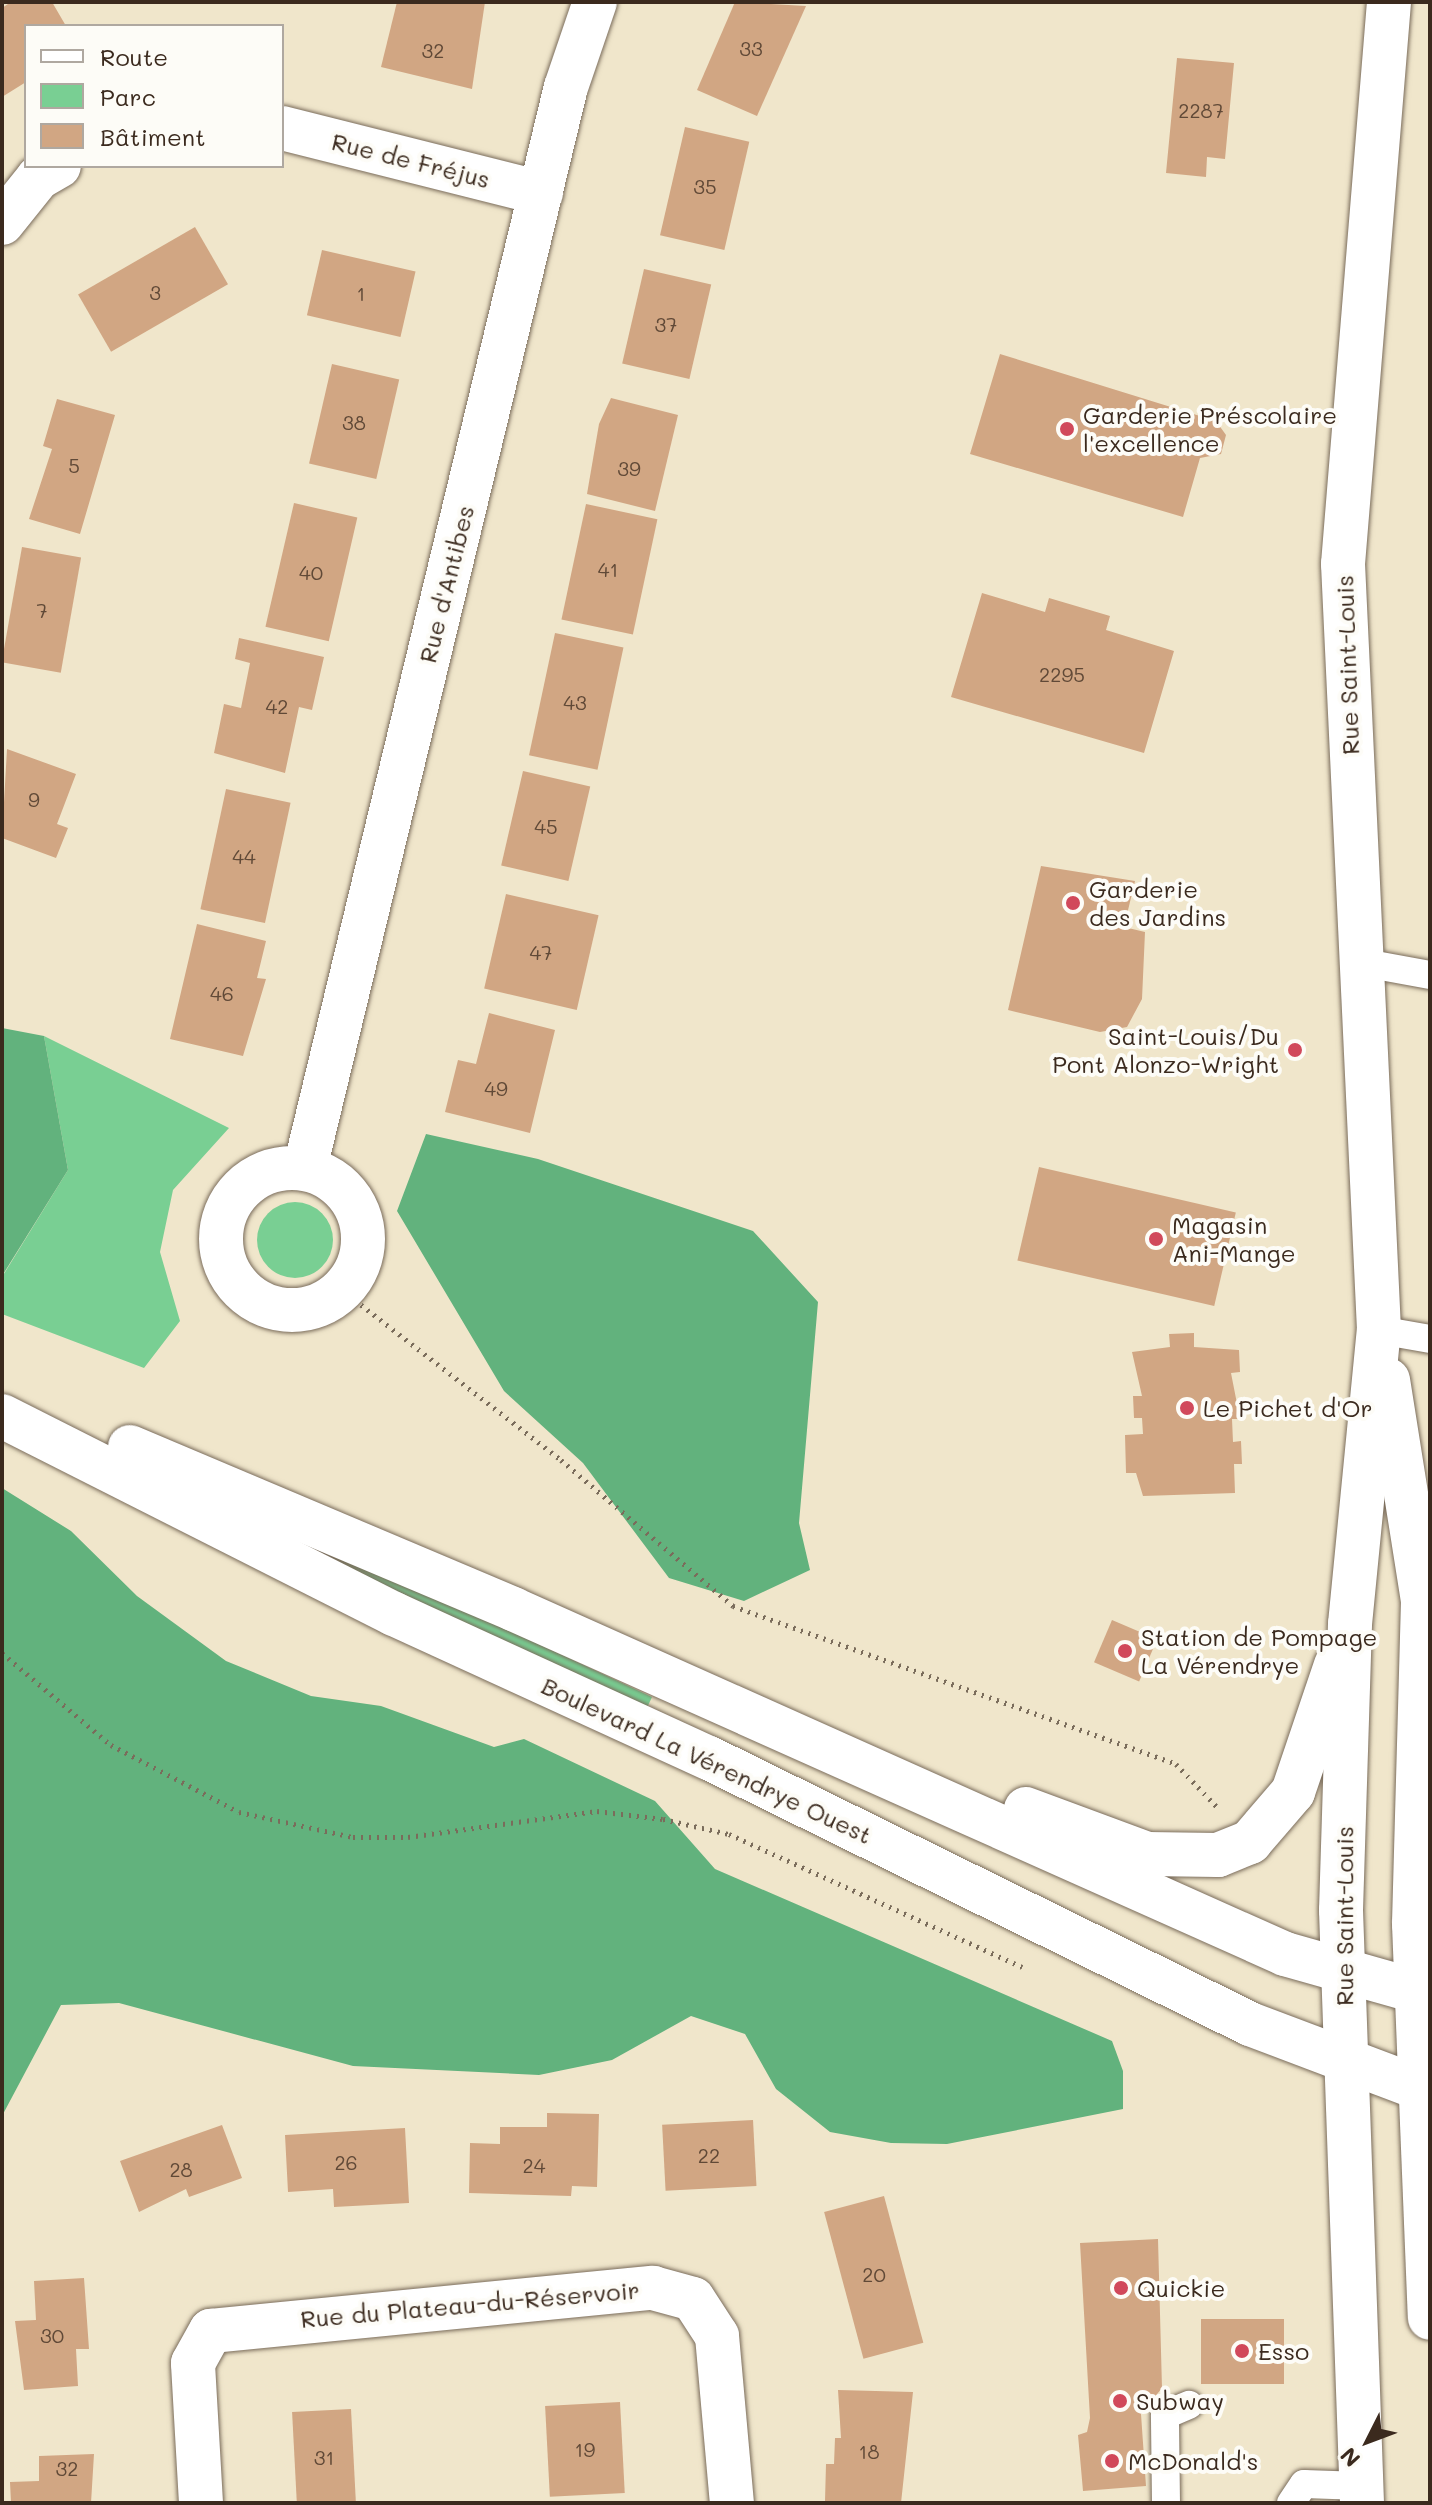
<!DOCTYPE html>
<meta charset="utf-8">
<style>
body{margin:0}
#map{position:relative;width:1432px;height:2505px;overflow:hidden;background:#f0e6cb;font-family:Mali,sans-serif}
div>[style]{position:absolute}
.green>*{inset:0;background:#79cf93}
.round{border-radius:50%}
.forest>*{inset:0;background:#62b27d}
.building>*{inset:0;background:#d1a683;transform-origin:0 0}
.path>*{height:5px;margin-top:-2.5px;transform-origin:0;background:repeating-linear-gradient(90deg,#7a6c5b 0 2px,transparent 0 8px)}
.roads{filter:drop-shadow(0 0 2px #7a6c5b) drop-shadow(0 0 2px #7a6c5b)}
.lane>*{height:28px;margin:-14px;padding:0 14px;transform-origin:14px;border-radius:14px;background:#fff}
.street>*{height:44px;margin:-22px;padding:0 22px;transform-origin:22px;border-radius:22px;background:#fff}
.street>.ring{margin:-22px;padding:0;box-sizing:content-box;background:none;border:44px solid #fff;border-radius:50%}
.secondary>*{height:44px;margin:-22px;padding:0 22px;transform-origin:22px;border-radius:22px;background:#fff}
.dots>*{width:22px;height:22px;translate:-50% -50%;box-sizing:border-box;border:4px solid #fdfcf7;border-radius:50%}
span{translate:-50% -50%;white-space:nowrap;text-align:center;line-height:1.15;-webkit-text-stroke:8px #fdfcf7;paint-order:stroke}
.number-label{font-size:20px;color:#604937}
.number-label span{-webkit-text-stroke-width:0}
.street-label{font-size:24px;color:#3b2a1e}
.poi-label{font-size:24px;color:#3b2a1e}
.left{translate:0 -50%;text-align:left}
.right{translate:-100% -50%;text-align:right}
.frame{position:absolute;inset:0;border:4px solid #3b2a1e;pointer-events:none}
.legend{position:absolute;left:24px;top:24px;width:260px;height:144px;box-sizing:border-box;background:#fdfcf7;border:2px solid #afa8a0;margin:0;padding:10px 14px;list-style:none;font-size:24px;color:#3b2a1e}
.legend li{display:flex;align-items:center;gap:16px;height:40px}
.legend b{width:40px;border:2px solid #afa8a0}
.north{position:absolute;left:1328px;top:2401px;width:80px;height:80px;-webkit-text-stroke:6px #fdfcf7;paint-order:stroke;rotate:228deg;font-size:22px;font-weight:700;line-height:32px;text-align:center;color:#3b2a1e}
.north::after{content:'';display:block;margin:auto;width:28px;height:36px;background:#3b2a1e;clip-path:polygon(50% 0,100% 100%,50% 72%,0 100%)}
</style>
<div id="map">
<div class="green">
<div style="clip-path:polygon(44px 1036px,229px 1128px,173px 1190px,160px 1252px,180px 1321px,144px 1368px,2px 1314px,2px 1277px,68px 1170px)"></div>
<div class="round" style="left:257px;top:1202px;width:76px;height:76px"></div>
<div style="clip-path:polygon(309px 1537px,652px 1697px,645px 1712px,297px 1559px)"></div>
</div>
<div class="forest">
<div style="clip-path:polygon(2px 1028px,44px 1036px,68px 1170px,2px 1276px)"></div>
<div style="clip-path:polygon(426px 1134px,538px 1159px,753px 1231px,818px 1302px,799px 1523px,810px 1570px,744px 1601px,669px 1578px,583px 1463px,504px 1391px,397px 1211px)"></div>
<div style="clip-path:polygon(2px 1488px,71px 1531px,137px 1596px,226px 1661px,311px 1696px,381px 1706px,494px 1747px,524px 1739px,655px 1801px,715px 1869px,1112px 2041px,1123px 2071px,1123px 2109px,947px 2144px,891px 2143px,830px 2132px,776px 2089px,745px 2034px,691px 2016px,612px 2060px,539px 2075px,353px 2066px,119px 2003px,61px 2005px,2px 2116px)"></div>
</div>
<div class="building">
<div style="clip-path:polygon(11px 2px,52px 2px,66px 26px,26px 26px,26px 82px,2px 97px,2px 8px)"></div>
<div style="clip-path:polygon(397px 2px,485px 2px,472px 89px,381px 67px)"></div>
<div style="clip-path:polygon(735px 2px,806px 6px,757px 116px,697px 90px)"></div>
<div style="clip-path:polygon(1177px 58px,1234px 63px,1225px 159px,1207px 157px,1206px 177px,1166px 173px)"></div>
<div style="left:685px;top:127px;width:66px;height:111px;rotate:13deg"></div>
<div style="left:195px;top:227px;width:66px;height:135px;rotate:60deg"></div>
<div style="left:322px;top:250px;width:96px;height:67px;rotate:13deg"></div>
<div style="left:644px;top:269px;width:69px;height:97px;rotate:13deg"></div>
<div style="clip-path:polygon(1000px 354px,1216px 421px,1226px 435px,1221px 454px,1200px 458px,1183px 517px,970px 454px)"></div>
<div style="left:332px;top:364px;width:69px;height:102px;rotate:13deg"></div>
<div style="clip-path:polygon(611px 398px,678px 415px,655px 511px,587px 494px,599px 424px)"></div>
<div style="clip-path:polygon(57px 399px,115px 415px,80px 534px,29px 519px,52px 449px,43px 446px)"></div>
<div style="left:294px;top:503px;width:65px;height:127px;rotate:13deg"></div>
<div style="left:586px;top:504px;width:73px;height:118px;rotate:12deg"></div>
<div style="left:22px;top:547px;width:60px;height:117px;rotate:10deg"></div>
<div style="clip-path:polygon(982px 593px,1045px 612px,1049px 598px,1110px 616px,1106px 630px,1174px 651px,1144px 753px,951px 697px)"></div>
<div style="left:555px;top:633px;width:70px;height:125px;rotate:12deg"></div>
<div style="clip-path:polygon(239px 638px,324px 657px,312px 710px,299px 707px,285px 773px,214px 753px,224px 704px,241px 708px,250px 663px,235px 659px)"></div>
<div style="clip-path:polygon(7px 749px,76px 774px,57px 824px,68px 828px,56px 858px,2px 838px)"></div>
<div style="left:523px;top:771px;width:69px;height:97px;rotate:13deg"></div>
<div style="left:226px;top:789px;width:66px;height:123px;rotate:12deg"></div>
<div style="clip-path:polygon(1041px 866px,1135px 881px,1124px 927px,1145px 932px,1142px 999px,1127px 1027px,1100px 1032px,1008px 1010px)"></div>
<div style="left:506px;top:894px;width:95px;height:97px;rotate:13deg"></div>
<div style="clip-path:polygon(197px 924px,266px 941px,257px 978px,266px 979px,243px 1056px,170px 1039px)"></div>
<div style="clip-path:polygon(489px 1013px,555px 1030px,530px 1133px,445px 1112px,458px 1060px,476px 1064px)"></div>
<div style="left:1039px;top:1167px;width:202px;height:96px;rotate:13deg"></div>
<div style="clip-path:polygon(1194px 1333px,1194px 1347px,1239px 1350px,1240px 1372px,1231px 1373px,1240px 1419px,1232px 1419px,1233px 1442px,1241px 1441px,1242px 1464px,1234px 1464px,1235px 1493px,1143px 1496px,1136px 1473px,1126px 1473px,1125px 1435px,1143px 1434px,1142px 1418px,1134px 1418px,1133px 1396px,1142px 1396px,1132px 1352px,1170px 1347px,1169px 1334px)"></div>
<div style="left:1112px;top:1620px;width:49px;height:46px;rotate:23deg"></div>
<div style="clip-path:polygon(547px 2113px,599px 2114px,597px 2187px,572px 2186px,571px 2196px,469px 2193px,470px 2143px,500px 2144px,500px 2127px,547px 2127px)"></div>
<div style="left:753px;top:2120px;width:66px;height:91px;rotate:87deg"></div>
<div style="clip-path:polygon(222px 2125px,242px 2178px,189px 2197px,186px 2189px,139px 2212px,120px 2161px)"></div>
<div style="clip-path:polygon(405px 2128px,409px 2203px,334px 2207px,333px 2189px,288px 2192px,285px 2135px)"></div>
<div style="left:884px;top:2196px;width:152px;height:62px;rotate:75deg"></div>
<div style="clip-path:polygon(1158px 2239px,1162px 2388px,1141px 2414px,1146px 2486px,1083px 2491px,1078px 2435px,1087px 2432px,1090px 2418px,1080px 2243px)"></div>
<div style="clip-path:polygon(84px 2278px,89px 2349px,76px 2349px,78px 2386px,24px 2390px,15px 2321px,36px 2320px,34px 2281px)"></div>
<div style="left:1201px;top:2319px;width:83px;height:65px"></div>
<div style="clip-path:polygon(838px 2390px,913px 2392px,901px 2503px,825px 2501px,826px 2464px,834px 2464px,835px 2438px,841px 2438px)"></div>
<div style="left:620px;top:2402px;width:91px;height:75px;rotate:87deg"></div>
<div style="left:351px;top:2409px;width:94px;height:59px;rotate:87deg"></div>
<div style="clip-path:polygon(94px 2454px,91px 2503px,11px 2503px,10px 2482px,39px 2481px,39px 2456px)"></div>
</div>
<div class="path">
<div style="left:342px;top:1290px;width:277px;rotate:37.8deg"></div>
<div style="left:561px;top:1460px;width:226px;rotate:40.3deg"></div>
<div style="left:733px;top:1606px;width:470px;rotate:19.6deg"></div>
<div style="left:1176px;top:1764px;width:62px;rotate:46.3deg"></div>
<div style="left:2px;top:1653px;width:143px;rotate:40.2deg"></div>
<div style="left:111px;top:1745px;width:144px;rotate:27.6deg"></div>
<div style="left:239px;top:1812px;width:117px;rotate:12.4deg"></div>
<div style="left:353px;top:1837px;width:55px"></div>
<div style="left:408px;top:1837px;width:191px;rotate:-7.8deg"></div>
<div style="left:597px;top:1811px;width:66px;rotate:6.9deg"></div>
<div style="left:663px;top:1819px;width:68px;rotate:12.8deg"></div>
<div style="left:729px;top:1834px;width:322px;rotate:24.4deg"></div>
</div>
<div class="roads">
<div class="lane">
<div style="left:1359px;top:962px;width:72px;rotate:10.4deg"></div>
<div style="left:1379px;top:1330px;width:52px;rotate:10deg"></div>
<div style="left:1166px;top:2503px;width:88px;rotate:-90.7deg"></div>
<div style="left:1165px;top:2415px;width:26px;rotate:-23deg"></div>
<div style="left:1291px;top:2503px;width:23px;rotate:-56deg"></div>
<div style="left:1304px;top:2484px;width:58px;rotate:2deg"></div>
</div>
<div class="street">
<div style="left:282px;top:128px;width:267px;rotate:14.1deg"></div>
<div style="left:2px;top:223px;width:58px;rotate:-51.3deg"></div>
<div style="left:38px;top:178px;width:24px;rotate:-30deg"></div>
<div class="ring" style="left:221px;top:1168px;width:98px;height:98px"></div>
<div style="left:305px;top:1168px;width:1112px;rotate:-76.43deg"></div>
<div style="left:566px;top:87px;width:90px;rotate:-71.2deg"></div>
<div style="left:201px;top:2503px;width:140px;rotate:-93.3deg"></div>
<div style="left:193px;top:2363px;width:37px;rotate:-61deg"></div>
<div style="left:211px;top:2331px;width:444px;rotate:-5.6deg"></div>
<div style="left:653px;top:2288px;width:41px;rotate:15.4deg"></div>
<div style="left:693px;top:2299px;width:44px;rotate:57deg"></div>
<div style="left:717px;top:2336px;width:168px;rotate:84.9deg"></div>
</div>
<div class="secondary">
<div style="left:1388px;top:1380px;width:224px;rotate:81deg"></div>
<div style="left:1423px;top:1601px;width:323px;rotate:91.6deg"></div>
<div style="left:1414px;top:1924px;width:394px;rotate:87.7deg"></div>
<div style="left:2px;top:1416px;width:439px;rotate:26.8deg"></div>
<div style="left:394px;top:1614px;width:346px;rotate:24.6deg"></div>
<div style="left:709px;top:1758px;width:603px;rotate:26.18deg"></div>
<div style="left:1250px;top:2024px;width:192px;rotate:20.7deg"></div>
<div style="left:130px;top:1447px;width:416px;rotate:22.9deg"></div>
<div style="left:513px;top:1609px;width:846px;rotate:24.08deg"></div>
<div style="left:1285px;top:1954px;width:151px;rotate:15.8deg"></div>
<div style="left:1026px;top:1809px;width:129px;rotate:20.4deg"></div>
<div style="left:1147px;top:1854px;width:71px;rotate:0.8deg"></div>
<div style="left:1218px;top:1855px;width:35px;rotate:-22deg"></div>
<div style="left:1250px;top:1842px;width:66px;rotate:-49.3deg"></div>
<div style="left:1293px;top:1792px;width:134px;rotate:-71.3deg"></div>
<div style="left:1362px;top:2503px;width:593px;rotate:-92.03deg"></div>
<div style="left:1341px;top:1910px;width:286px;rotate:-88.2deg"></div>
<div style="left:1350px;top:1624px;width:295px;rotate:-84.4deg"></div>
<div style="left:1379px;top:1330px;width:767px;rotate:-92.69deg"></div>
<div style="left:1343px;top:564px;width:564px;rotate:-85.32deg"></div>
</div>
</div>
<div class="dots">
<div style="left:1067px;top:429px;background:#d1495b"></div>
<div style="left:1073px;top:903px;background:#d1495b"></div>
<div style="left:1295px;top:1050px;background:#d1495b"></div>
<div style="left:1156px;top:1239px;background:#d1495b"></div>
<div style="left:1187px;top:1408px;background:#d1495b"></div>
<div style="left:1125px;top:1651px;background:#d1495b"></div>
<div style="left:1121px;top:2288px;background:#d1495b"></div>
<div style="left:1242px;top:2351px;background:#d1495b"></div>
<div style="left:1120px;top:2401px;background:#d1495b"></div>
<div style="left:1112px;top:2461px;background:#d1495b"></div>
</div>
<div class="number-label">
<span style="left:751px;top:48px">33</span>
<span style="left:433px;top:50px">32</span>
<span style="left:1201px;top:110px">2287</span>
<span style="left:705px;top:186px">35</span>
<span style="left:155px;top:292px">3</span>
<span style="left:361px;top:293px">1</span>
<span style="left:666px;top:324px">37</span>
<span style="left:354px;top:422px">38</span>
<span style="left:74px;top:465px">5</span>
<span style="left:629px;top:468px">39</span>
<span style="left:608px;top:569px">41</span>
<span style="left:311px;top:572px">40</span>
<span style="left:42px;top:610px">7</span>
<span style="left:1062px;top:674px">2295</span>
<span style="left:575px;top:702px">43</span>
<span style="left:277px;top:706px">42</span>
<span style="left:34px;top:799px">9</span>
<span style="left:546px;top:826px">45</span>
<span style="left:244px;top:856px">44</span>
<span style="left:541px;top:952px">47</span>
<span style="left:222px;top:993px">46</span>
<span style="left:496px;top:1088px">49</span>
<span style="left:709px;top:2155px">22</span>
<span style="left:346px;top:2162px">26</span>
<span style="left:534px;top:2165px">24</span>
<span style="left:181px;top:2169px">28</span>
<span style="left:874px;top:2274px">20</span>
<span style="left:52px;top:2335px">30</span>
<span style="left:585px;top:2449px">19</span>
<span style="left:869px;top:2451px">18</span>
<span style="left:324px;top:2457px">31</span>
<span style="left:67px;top:2468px">32</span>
</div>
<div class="street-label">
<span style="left:411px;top:160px;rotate:14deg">Rue de Fréjus</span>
<span style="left:446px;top:584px;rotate:-76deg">Rue d'Antibes</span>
<span style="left:1347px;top:665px;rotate:-92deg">Rue Saint-Louis</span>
<span style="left:707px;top:1760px;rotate:25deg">Boulevard La Vérendrye Ouest</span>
<span style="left:1344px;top:1916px;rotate:-90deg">Rue Saint-Louis</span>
<span style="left:470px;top:2304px;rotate:-5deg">Rue du Plateau-du-Réservoir</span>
</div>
<div class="poi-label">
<span class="left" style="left:1083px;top:429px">Garderie Préscolaire<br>l'excellence</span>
<span class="left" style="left:1089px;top:903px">Garderie<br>des Jardins</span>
<span class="right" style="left:1279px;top:1050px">Saint-Louis/Du<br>Pont Alonzo-Wright</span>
<span class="left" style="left:1172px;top:1239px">Magasin<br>Ani-Mange</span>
<span class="left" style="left:1203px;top:1408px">Le Pichet d'Or</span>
<span class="left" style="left:1141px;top:1651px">Station de Pompage<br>La Vérendrye</span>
<span class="left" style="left:1137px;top:2288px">Quickie</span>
<span class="left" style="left:1258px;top:2351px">Esso</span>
<span class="left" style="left:1136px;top:2401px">Subway</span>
<span class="left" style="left:1128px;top:2461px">McDonald's</span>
</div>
<div class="frame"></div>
<ul class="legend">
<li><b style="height:10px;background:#fff"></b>Route</li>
<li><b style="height:22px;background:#79cf93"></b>Parc</li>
<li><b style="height:22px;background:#d1a683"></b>Bâtiment</li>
</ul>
<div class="north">N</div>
</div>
